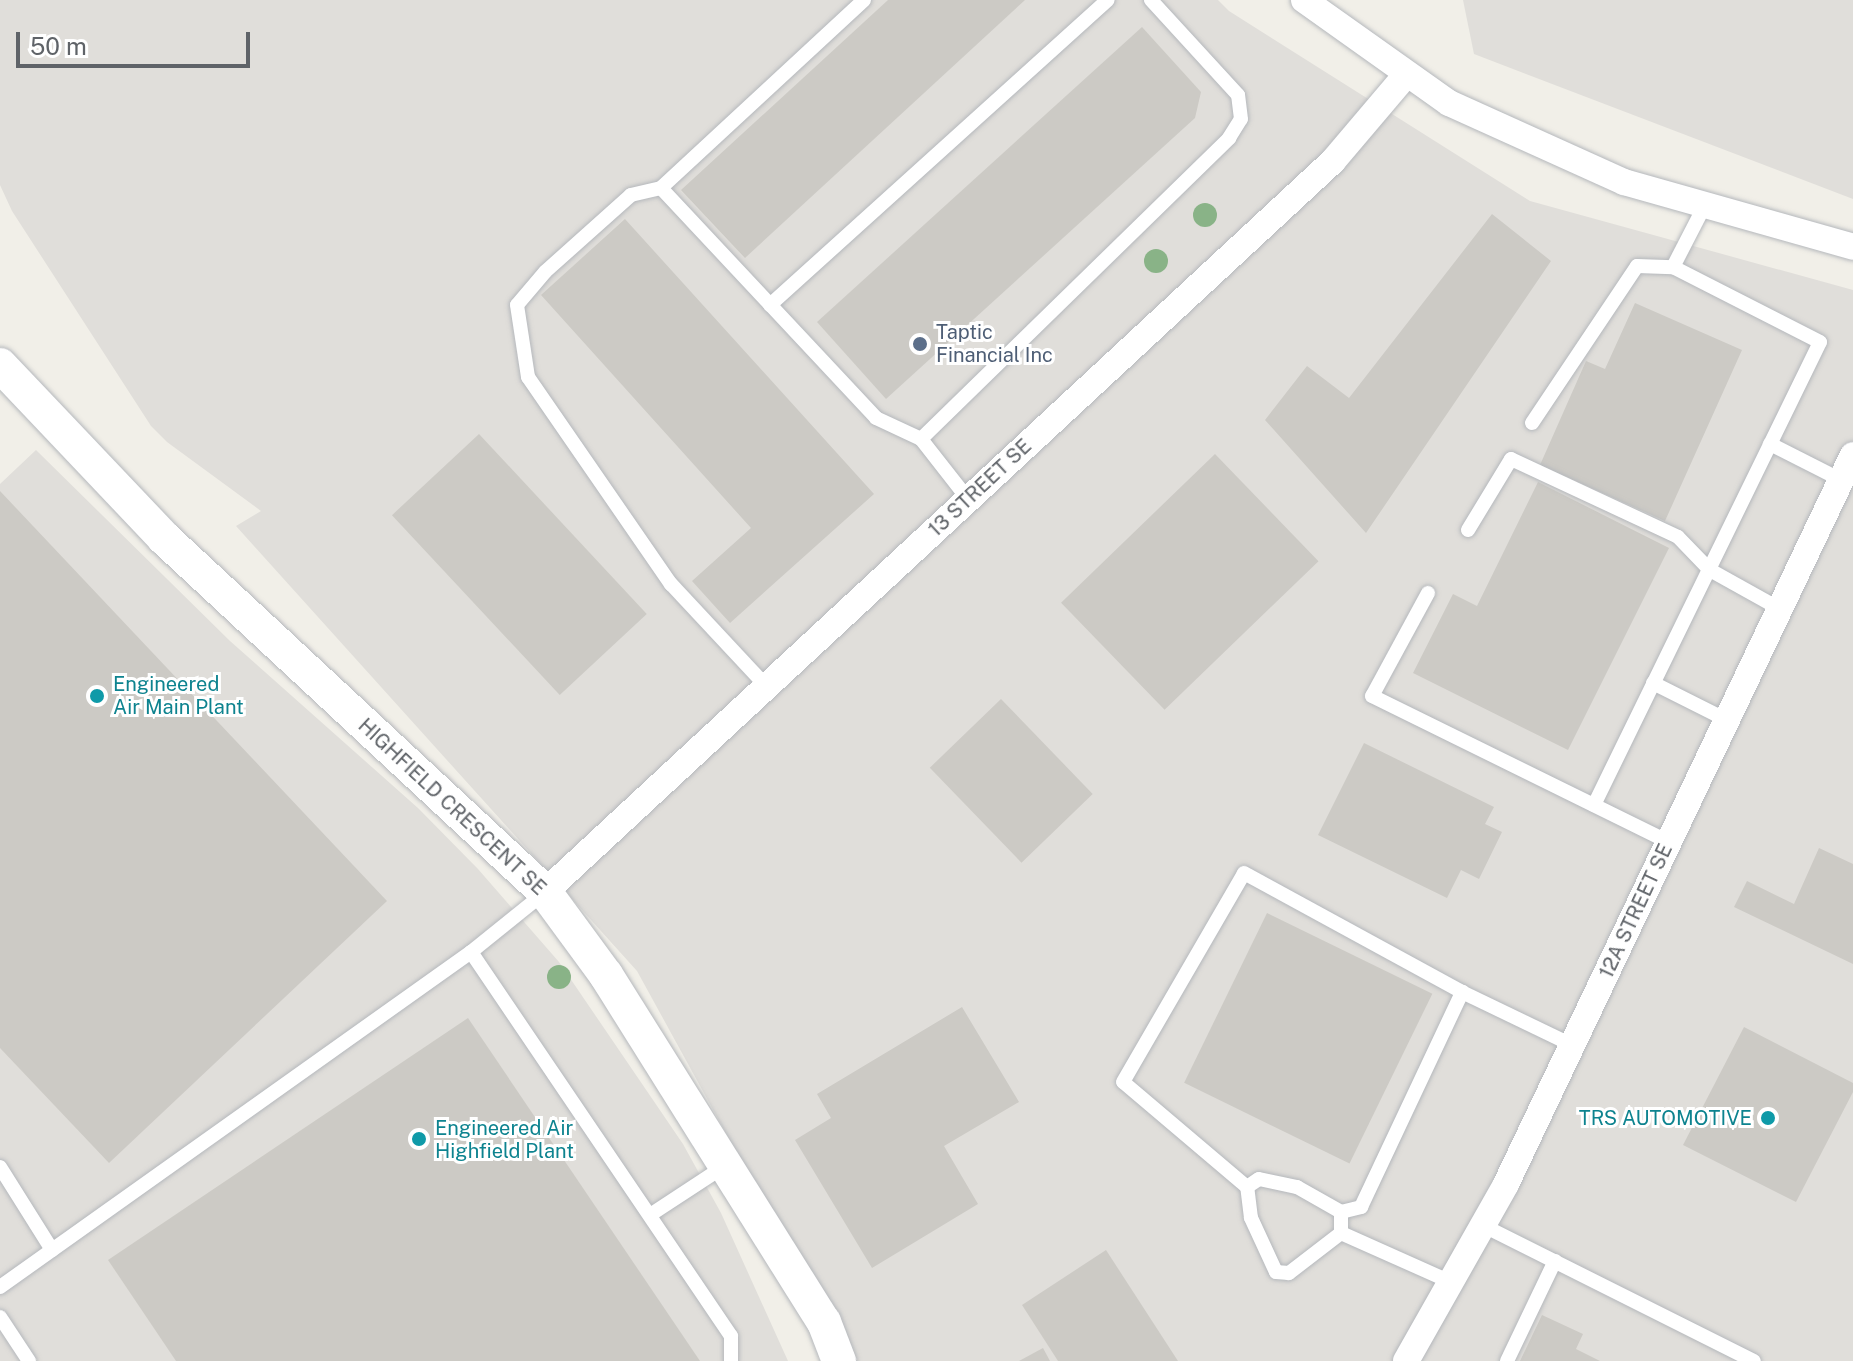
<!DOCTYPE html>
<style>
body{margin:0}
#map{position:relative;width:1853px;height:1361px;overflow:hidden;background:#f1efe8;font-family:"Public Sans",sans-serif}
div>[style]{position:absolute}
.industrial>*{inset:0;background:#e0deda}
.building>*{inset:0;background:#cccac5;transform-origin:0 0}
.roads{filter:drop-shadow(0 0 2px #b5b8bc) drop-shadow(0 0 2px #b5b8bc)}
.service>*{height:14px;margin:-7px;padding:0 7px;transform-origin:7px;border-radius:7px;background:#fff}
.minor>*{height:26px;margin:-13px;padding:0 13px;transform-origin:13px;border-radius:13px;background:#fff}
.tertiary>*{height:34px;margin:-17px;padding:0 17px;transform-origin:17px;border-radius:17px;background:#fff}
.trees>*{width:24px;height:24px;margin:-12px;border-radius:50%;background:#89b387}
.dots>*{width:22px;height:22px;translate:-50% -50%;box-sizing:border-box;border:4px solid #fff;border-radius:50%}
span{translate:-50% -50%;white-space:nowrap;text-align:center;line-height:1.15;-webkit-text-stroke:6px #fff;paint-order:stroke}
.service-label{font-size:20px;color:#4e5e75}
.left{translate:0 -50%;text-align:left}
.street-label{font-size:20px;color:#5f6368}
.culture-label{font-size:20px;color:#0d838f}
.right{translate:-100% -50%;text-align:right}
.scale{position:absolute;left:16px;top:32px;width:234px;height:36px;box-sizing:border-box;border:4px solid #5f6368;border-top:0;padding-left:10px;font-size:24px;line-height:28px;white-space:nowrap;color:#5f6368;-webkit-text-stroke:6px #fff;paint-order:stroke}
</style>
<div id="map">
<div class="industrial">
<div style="clip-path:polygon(0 0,1218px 0,1229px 11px,1530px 201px,1853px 290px,1853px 1361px,851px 1361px,637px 971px,236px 526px,261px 511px,167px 442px,151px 426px,12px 211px,0 185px)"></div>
<div style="clip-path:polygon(1463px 0,1853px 0,1853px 199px,1474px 54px)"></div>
<div style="clip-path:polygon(36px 450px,230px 641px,418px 808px,478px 869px,559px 962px,683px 1144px,721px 1213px,788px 1361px,0 1361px,0 484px)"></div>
</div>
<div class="building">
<div style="clip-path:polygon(888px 0,1025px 0,745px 258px,681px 190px)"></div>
<div style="clip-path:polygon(1142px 27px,1201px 92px,1195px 118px,886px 399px,817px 322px)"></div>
<div style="clip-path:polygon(1492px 214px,1551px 261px,1366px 533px,1265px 420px,1307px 366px,1349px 398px)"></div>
<div style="clip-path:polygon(625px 219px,874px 494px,730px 623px,692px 581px,751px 528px,541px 295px)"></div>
<div style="clip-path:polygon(1635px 303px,1742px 350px,1665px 521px,1540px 465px,1586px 361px,1605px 369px)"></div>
<div style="left:479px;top:434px;width:246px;height:119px;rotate:47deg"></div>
<div style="left:1215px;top:454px;width:149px;height:214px;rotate:46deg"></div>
<div style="clip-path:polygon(1538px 482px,1669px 548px,1568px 750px,1413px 673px,1453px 594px,1477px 606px)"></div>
<div style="clip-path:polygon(0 491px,387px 901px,109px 1163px,0 1048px)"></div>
<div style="left:1001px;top:699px;width:132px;height:99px;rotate:46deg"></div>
<div style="clip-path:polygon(1364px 743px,1494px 807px,1485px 824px,1502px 832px,1479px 879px,1461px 870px,1447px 898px,1318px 835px)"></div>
<div style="clip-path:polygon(1819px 848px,1853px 864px,1853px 964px,1734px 907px,1747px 881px,1794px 904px)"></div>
<div style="left:1267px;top:913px;width:184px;height:189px;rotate:26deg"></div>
<div style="clip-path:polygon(962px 1007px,1019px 1102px,944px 1146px,978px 1204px,872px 1268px,795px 1140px,831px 1118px,817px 1094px)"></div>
<div style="clip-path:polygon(468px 1018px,700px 1361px,176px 1361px,108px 1260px)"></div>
<div style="clip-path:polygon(1744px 1027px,1853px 1083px,1853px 1092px,1796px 1202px,1683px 1145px)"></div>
<div style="clip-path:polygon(1106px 1250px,1178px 1361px,1058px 1361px,1022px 1305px)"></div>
<div style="clip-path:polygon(1542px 1315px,1583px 1334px,1576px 1349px,1600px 1361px,1520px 1361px)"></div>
<div style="clip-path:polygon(1043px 1348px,1050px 1361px,1019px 1361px)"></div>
</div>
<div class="roads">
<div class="service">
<div style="left:864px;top:0;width:277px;rotate:137.2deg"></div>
<div style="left:661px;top:188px;width:315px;rotate:46.9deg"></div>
<div style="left:876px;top:418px;width:50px;rotate:25deg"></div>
<div style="left:921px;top:439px;width:76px;rotate:51.9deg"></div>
<div style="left:661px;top:188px;width:31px;rotate:167deg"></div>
<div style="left:631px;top:195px;width:115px;rotate:138.2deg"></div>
<div style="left:545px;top:272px;width:43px;rotate:130.3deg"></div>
<div style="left:517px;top:305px;width:73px;rotate:81.3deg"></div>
<div style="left:528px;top:377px;width:252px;rotate:55.4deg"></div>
<div style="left:671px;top:584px;width:139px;rotate:47deg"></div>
<div style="left:770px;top:305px;width:455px;rotate:-42.1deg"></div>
<div style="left:1532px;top:423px;width:189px;rotate:-56.2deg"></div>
<div style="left:1637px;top:266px;width:36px;rotate:2deg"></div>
<div style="left:921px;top:439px;width:431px;rotate:-44.3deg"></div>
<div style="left:1229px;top:138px;width:22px;rotate:-58deg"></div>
<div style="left:1241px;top:119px;width:24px;rotate:-97deg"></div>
<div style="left:1238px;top:95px;width:129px;rotate:-132.5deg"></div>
<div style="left:1770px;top:444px;width:80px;rotate:26.9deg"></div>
<div style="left:1468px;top:530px;width:83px;rotate:-58.8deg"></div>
<div style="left:1511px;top:459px;width:184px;rotate:25deg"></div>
<div style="left:1678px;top:537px;width:46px;rotate:45.9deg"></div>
<div style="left:1710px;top:570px;width:80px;rotate:29.1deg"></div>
<div style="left:1428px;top:593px;width:117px;rotate:118.5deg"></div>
<div style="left:1372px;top:696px;width:331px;rotate:26.2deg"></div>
<div style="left:1653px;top:683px;width:83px;rotate:26.6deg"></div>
<div style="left:1594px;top:805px;width:515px;rotate:-63.98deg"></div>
<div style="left:1820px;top:342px;width:165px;rotate:-153deg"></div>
<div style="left:1673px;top:267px;width:70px;rotate:-62.7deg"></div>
<div style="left:471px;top:952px;width:464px;rotate:55.9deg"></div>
<div style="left:731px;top:1336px;width:25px;rotate:90deg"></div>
<div style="left:0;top:1167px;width:98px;rotate:57.9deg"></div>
<div style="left:1259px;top:1179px;width:39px;rotate:12deg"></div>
<div style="left:1297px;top:1187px;width:51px;rotate:29.6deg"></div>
<div style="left:1341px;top:1212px;width:21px;rotate:90deg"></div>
<div style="left:1341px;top:1233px;width:66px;rotate:142.4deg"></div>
<div style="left:1289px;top:1273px;width:13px;rotate:-176deg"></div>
<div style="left:1276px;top:1272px;width:60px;rotate:-114.8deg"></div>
<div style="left:1251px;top:1218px;width:31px;rotate:-97deg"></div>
<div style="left:1247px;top:1187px;width:14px;rotate:-34deg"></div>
<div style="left:1247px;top:1187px;width:162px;rotate:-139.7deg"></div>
<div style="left:1123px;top:1082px;width:241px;rotate:-59.9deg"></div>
<div style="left:1244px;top:873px;width:248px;rotate:28.6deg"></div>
<div style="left:1341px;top:1212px;width:21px;rotate:-14deg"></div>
<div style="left:1361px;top:1207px;width:238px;rotate:-64.8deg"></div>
<div style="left:1462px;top:992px;width:122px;rotate:25.7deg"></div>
<div style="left:650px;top:1215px;width:91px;rotate:-33.3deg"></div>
<div style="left:1482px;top:1225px;width:304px;rotate:26.6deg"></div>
<div style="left:1341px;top:1233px;width:120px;rotate:24deg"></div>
<div style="left:0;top:1287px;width:578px;rotate:-35.42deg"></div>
<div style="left:471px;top:952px;width:94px;rotate:-38.9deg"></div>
<div style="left:0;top:1317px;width:53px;rotate:56.6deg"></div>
<div style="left:1507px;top:1361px;width:111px;rotate:-64.4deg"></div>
</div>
<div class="minor">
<div style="left:1304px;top:0;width:178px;rotate:35.4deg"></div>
<div style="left:1449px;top:103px;width:192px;rotate:24.3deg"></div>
<div style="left:1624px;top:182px;width:238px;rotate:15.8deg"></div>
<div style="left:545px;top:892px;width:1075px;rotate:-42.85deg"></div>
<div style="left:1333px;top:161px;width:113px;rotate:-49.7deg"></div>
<div style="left:1406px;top:1361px;width:203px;rotate:-60.5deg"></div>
<div style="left:1506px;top:1184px;width:807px;rotate:-64.55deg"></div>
</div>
<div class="tertiary">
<div style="left:0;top:365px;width:238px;rotate:46.5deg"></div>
<div style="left:164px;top:538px;width:520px;rotate:42.9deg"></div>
<div style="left:545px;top:892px;width:103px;rotate:53.7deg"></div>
<div style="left:606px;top:975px;width:410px;rotate:57.9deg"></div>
<div style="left:824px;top:1322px;width:42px;rotate:69deg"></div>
</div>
</div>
<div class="trees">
<div style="left:1205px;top:215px"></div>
<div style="left:1156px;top:261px"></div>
<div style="left:559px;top:977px"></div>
</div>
<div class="dots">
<div style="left:920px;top:344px;background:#5c6f8a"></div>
<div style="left:97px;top:696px;background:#0f9aa8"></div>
<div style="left:1768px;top:1118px;background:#0f9aa8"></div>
<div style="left:419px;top:1139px;background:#0f9aa8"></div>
</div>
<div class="service-label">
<span class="left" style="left:936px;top:344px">Taptic<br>Financial Inc</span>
</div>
<div class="street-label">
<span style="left:980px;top:488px;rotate:-43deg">13 STREET SE</span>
<span style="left:452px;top:807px;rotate:43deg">HIGHFIELD CRESCENT SE</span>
<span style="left:1636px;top:911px;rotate:-65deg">12A STREET SE</span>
</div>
<div class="culture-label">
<span class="left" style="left:113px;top:696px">Engineered<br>Air Main Plant</span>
<span class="right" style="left:1752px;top:1118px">TRS AUTOMOTIVE</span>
<span class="left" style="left:435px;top:1140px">Engineered Air<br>Highfield Plant</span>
</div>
<div class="scale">50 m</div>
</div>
